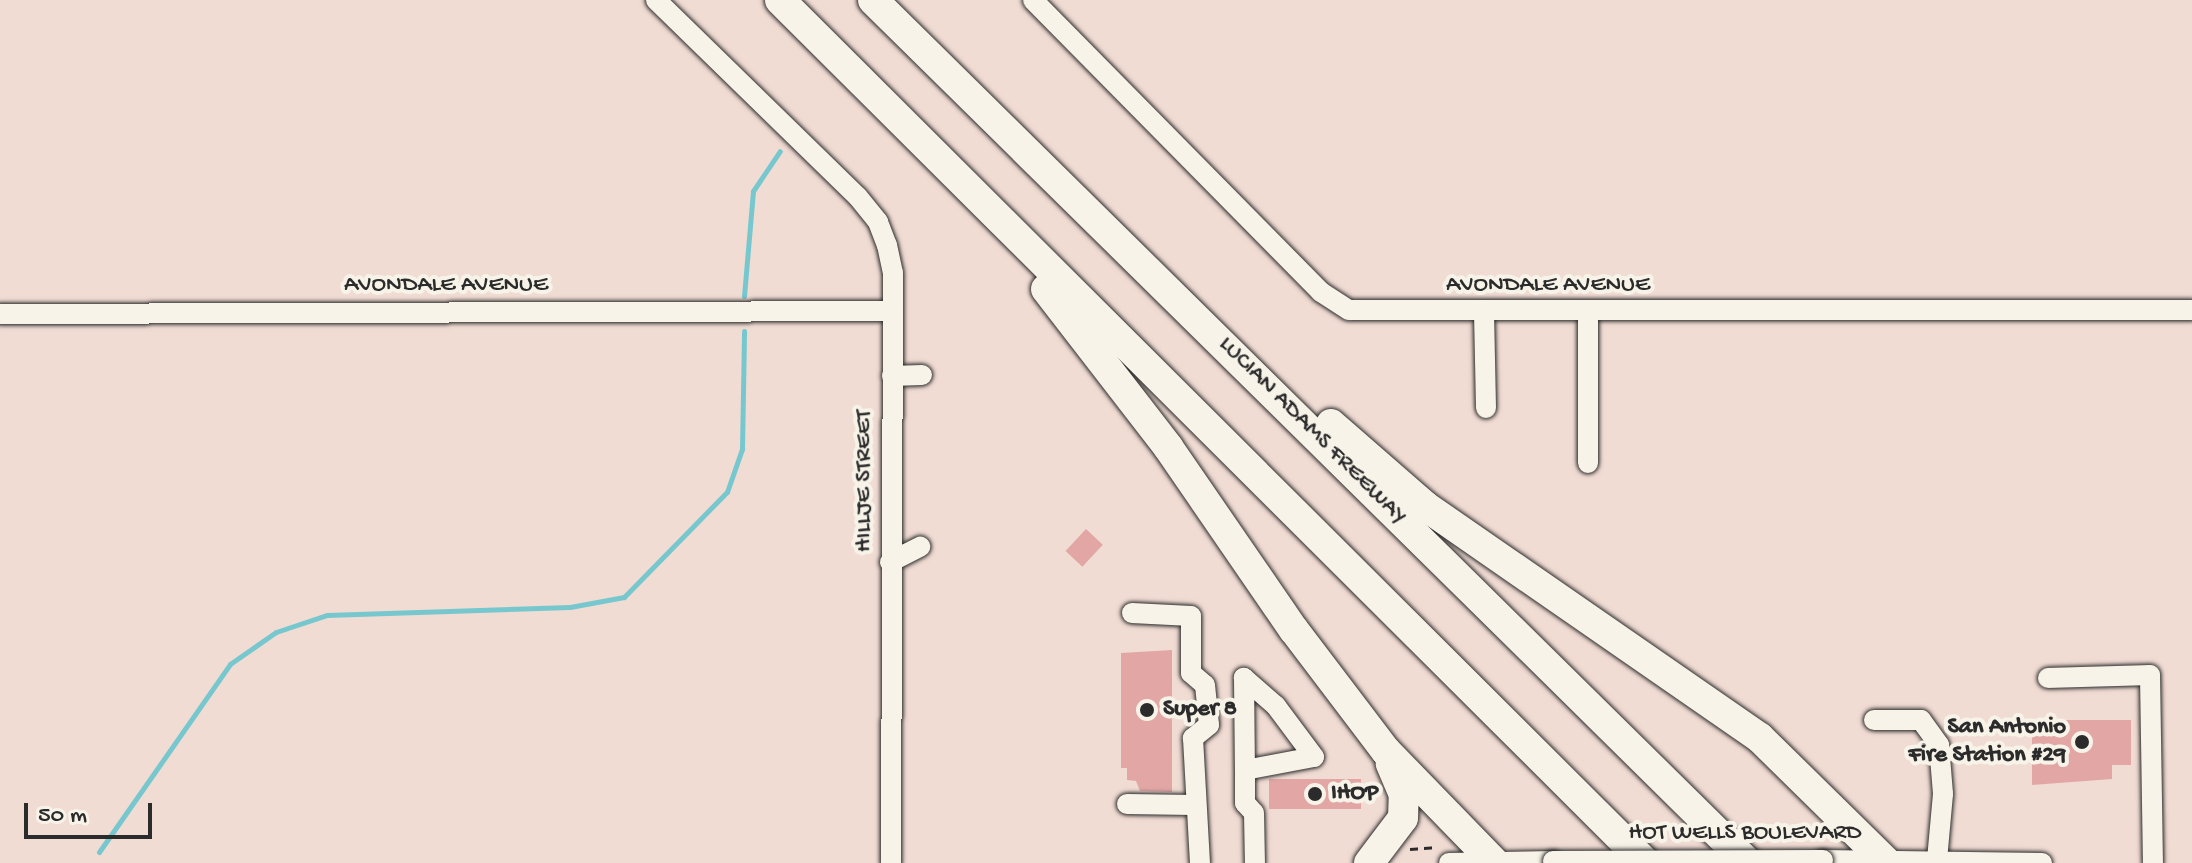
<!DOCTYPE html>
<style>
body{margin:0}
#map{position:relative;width:2192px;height:863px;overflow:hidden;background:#f1dcd4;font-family:"Gochi Hand",sans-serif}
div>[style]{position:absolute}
.stream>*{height:5px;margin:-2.5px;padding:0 2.5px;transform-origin:2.5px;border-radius:2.5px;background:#77c8ce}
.building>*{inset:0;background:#e2a7a5;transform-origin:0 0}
.path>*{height:3px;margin-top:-1.5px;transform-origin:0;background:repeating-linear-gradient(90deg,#2b2b2b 0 8px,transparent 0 14px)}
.roads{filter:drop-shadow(0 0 2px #2b2b2b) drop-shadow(0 0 2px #2b2b2b)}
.minor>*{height:20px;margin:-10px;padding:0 10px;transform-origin:10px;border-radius:10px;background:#f7f3e8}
.highway>*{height:30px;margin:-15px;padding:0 15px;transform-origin:15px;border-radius:15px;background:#f7f3e8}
.bridges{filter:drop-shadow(0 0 2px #2b2b2b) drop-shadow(0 0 2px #2b2b2b)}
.minor-bridge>*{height:20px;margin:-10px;padding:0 10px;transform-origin:10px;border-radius:10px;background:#f7f3e8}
.dots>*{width:22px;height:22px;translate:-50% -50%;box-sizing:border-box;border:4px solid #f7f3e8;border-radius:50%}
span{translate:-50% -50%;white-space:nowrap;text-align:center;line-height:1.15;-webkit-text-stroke:8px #f7f3e8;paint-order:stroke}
.street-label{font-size:24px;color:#2b2b2b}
.poi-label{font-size:24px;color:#2b2b2b;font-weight:700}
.left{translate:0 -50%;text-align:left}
.right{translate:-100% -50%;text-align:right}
.scale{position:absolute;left:24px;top:803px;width:128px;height:36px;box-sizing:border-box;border:4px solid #2b2b2b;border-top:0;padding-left:10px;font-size:24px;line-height:28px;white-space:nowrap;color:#2b2b2b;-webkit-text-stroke:6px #f7f3e8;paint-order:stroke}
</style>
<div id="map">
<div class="stream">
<div style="left:744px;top:296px;width:105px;rotate:-85.1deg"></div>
<div style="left:753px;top:191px;width:48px;rotate:-56deg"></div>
<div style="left:99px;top:852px;width:229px;rotate:-55.1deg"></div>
<div style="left:230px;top:664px;width:56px;rotate:-34.8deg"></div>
<div style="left:276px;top:632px;width:54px;rotate:-18.4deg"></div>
<div style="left:327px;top:615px;width:243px;rotate:-1.9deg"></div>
<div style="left:570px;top:607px;width:55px;rotate:-10.5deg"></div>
<div style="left:624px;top:597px;width:147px;rotate:-45.6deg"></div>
<div style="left:727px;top:492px;width:46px;rotate:-70.8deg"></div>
<div style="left:742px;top:449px;width:118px;rotate:-89deg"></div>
</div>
<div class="building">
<div style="left:1086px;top:529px;width:23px;height:30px;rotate:43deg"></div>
<div style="clip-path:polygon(1172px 650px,1172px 792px,1140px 791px,1136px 781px,1127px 780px,1127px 768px,1121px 768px,1121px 653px)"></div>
<div style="clip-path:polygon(2032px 720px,2131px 720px,2131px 765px,2112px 765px,2112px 779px,2032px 785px)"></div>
<div style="left:1269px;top:779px;width:92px;height:30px"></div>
</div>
<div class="path">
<div style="left:1410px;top:849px;width:28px;rotate:-4deg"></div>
</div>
<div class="roads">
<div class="minor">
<div style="left:656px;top:0;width:282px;rotate:44.3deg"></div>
<div style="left:858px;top:197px;width:32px;rotate:51deg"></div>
<div style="left:878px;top:222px;width:25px;rotate:69deg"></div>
<div style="left:887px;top:245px;width:29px;rotate:78deg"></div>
<div style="left:893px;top:273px;width:590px;rotate:90.19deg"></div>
<div style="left:1033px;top:0;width:410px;rotate:45.4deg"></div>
<div style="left:1321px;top:292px;width:33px;rotate:33deg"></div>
<div style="left:1349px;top:310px;width:843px"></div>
<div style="left:1484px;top:312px;width:96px;rotate:88.8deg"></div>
<div style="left:1588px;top:312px;width:151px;rotate:90deg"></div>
<div style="left:0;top:314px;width:892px;rotate:-0.19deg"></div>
<div style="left:892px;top:376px;width:30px;rotate:-2deg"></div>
<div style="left:890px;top:562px;width:34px;rotate:-27deg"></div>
<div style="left:1132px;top:613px;width:59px;rotate:2.9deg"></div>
<div style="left:1191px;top:616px;width:57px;rotate:90deg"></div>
<div style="left:1191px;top:673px;width:18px;rotate:41deg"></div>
<div style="left:1205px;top:685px;width:40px;rotate:84.3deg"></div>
<div style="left:1209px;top:725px;width:21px;rotate:141deg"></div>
<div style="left:1193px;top:738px;width:125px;rotate:86.8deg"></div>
<div style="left:2048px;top:678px;width:102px;rotate:-1.7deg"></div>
<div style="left:2150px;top:675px;width:188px;rotate:89.1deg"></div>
<div style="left:1874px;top:720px;width:47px"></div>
<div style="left:1921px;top:720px;width:31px;rotate:54deg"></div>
<div style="left:1939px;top:745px;width:49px;rotate:85.3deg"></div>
<div style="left:1943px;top:794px;width:66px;rotate:95.2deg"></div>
<div style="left:1245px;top:770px;width:70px;rotate:-10.7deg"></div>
<div style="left:1314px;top:757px;width:64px;rotate:-126.7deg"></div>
<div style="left:1276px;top:706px;width:43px;rotate:-138.8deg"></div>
<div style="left:1244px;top:678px;width:92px;rotate:89.4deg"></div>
<div style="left:1245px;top:770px;width:33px;rotate:90deg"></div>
<div style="left:1245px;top:803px;width:13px;rotate:48deg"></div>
<div style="left:1254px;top:813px;width:50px;rotate:88.9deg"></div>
<div style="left:1127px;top:804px;width:66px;rotate:0.9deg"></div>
<div style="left:1823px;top:860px;width:219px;rotate:0.8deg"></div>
<div style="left:1449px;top:863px;width:104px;rotate:-1.1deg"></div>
</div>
<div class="highway">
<div style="left:780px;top:0;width:1223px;rotate:44.9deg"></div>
<div style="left:873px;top:0;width:1229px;rotate:44.6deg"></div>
<div style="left:1046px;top:289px;width:200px;rotate:52.3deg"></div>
<div style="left:1168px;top:447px;width:222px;rotate:55.5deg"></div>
<div style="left:1294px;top:630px;width:152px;rotate:52.8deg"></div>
<div style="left:1386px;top:751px;width:156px;rotate:45.8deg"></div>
<div style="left:1331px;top:424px;width:125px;rotate:41.1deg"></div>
<div style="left:1425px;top:506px;width:407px;rotate:34.7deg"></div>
<div style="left:1760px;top:738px;width:178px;rotate:44.5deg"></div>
<div style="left:1369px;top:863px;width:56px;rotate:-52.9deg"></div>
<div style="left:1403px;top:818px;width:23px;rotate:-88deg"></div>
<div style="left:1404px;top:795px;width:34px;rotate:-113deg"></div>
</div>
</div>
<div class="bridges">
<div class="minor-bridge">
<div style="left:1553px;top:861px;width:270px;rotate:-0.2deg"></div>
</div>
</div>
<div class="dots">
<div style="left:1147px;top:710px;background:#2b2b2b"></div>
<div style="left:2082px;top:742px;background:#2b2b2b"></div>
<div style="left:1315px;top:794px;background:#2b2b2b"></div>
</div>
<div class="street-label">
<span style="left:446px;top:286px">AVONDALE AVENUE</span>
<span style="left:1548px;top:286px">AVONDALE AVENUE</span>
<span style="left:1312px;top:431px;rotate:45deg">LUCIAN ADAMS FREEWAY</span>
<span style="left:865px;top:481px;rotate:-90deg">HILLJE STREET</span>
<span style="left:1745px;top:834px">HOT WELLS BOULEVARD</span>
</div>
<div class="poi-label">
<span class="left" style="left:1163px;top:710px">Super 8</span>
<span class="right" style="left:2066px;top:742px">San Antonio<br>Fire Station #29</span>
<span class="left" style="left:1331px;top:794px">IHOP</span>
</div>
<div class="scale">50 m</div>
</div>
